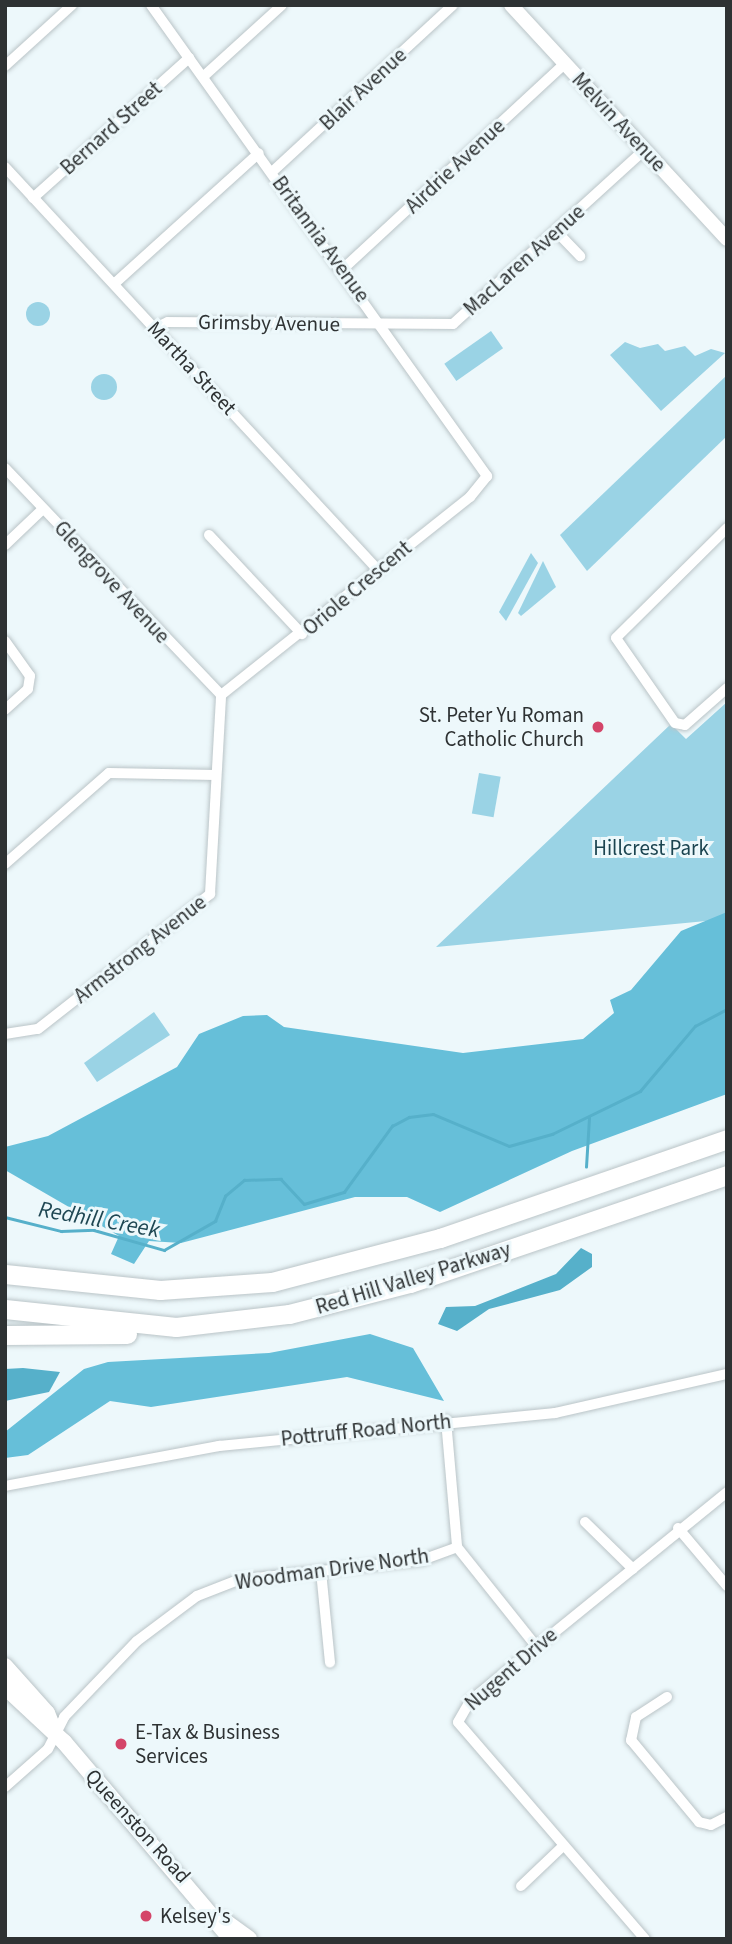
<!DOCTYPE html>
<style>
body{margin:0}
#map{position:relative;width:732px;height:1944px;overflow:hidden;background:#edf8fb;font-family:"Source Sans 3",sans-serif}
div>[style]{position:absolute}
.green>*{inset:0;background:#9ad3e5;transform-origin:0 0}
.round{border-radius:50%}
.forest>*{inset:0;background:#66bfd9}
.water>*{inset:0;background:#56b0ca}
.stream>*{height:2.5px;margin:-1.25px;padding:0 1.25px;transform-origin:1.25px;border-radius:1.25px;background:#56b0ca}
.roads{filter:drop-shadow(0 0 2px #bac4c7) drop-shadow(0 0 2px #bac4c7)}
.street>*{height:10px;margin:-5px;padding:0 5px;transform-origin:5px;border-radius:5px;background:#fff}
.secondary>*{height:14px;margin:-7px;padding:0 7px;transform-origin:7px;border-radius:7px;background:#fff}
.primary>*{height:16px;margin:-8px;padding:0 8px;transform-origin:8px;border-radius:8px;background:#fff}
.highway>*{height:19px;margin:-9.5px;padding:0 9.5px;transform-origin:9.5px;border-radius:9.5px;background:#fff}
.dots>*{width:19px;height:19px;translate:-50% -50%;box-sizing:border-box;border:4px solid #edf8fb;border-radius:50%}
span{translate:-50% -50%;white-space:nowrap;text-align:center;line-height:1.15;-webkit-text-stroke:6px #edf8fb;paint-order:stroke}
.street-label{font-size:21px;color:#2e3233}
.poi-label{font-size:21px;color:#2e3233}
.right{translate:-100% -50%;text-align:right}
.left{translate:0 -50%;text-align:left}
.park-label{font-size:21px;color:#1b4450}
.water-label{font-size:23px;color:#1f4753;font-style:italic}
.frame{position:absolute;inset:0;border:7px solid #2e3233;pointer-events:none}
</style>
<div id="map">
<div class="green">
<div class="round" style="left:26px;top:302px;width:24px;height:24px"></div>
<div style="left:491px;top:331px;width:21px;height:57px;rotate:55deg"></div>
<div style="clip-path:polygon(625px 342px,640px 348px,658px 344px,665px 351px,685px 346px,695px 356px,711px 349px,725px 353px,661px 411px,610px 355px)"></div>
<div class="round" style="left:91px;top:374px;width:26px;height:26px"></div>
<div style="clip-path:polygon(727px 375px,727px 436px,587px 571px,560px 535px)"></div>
<div style="clip-path:polygon(531px 553px,538px 563px,506px 621px,499px 612px)"></div>
<div style="clip-path:polygon(543px 561px,556px 587px,521px 616px,518px 613px)"></div>
<div style="clip-path:polygon(727px 702px,727px 919px,436px 947px,671px 724px,686px 739px)"></div>
<div style="left:479px;top:773px;width:22px;height:41px;rotate:10deg"></div>
<div style="clip-path:polygon(154px 1012px,170px 1035px,97px 1082px,84px 1063px)"></div>
</div>
<div class="forest">
<div style="clip-path:polygon(727px 912px,727px 1094px,572px 1151px,440px 1212px,407px 1197px,355px 1197px,181px 1243px,149px 1241px,134px 1264px,111px 1254px,119px 1236px,5px 1170px,5px 1147px,48px 1136px,177px 1067px,199px 1034px,243px 1016px,267px 1015px,284px 1027px,463px 1053px,583px 1039px,614px 1013px,610px 1000px,631px 990px,681px 931px)"></div>
<div style="clip-path:polygon(370px 1334px,413px 1348px,444px 1401px,347px 1377px,151px 1407px,110px 1401px,28px 1455px,5px 1458px,5px 1432px,84px 1369px,108px 1362px,269px 1353px)"></div>
</div>
<div class="water">
<div style="clip-path:polygon(581px 1248px,592px 1254px,592px 1267px,560px 1290px,489px 1309px,457px 1331px,438px 1324px,446px 1307px,475px 1306px,556px 1274px)"></div>
<div style="clip-path:polygon(5px 1369px,23px 1368px,60px 1372px,49px 1392px,5px 1401px)"></div>
</div>
<div class="stream">
<div style="left:586px;top:1167px;width:49px;rotate:-86.5deg"></div>
<div style="left:5px;top:1217px;width:58px;rotate:14deg"></div>
<div style="left:61px;top:1231px;width:33px;rotate:-2deg"></div>
<div style="left:94px;top:1230px;width:73px;rotate:15.9deg"></div>
<div style="left:164px;top:1250px;width:59px;rotate:-29.6deg"></div>
<div style="left:215px;top:1221px;width:27px;rotate:-68deg"></div>
<div style="left:225px;top:1196px;width:25px;rotate:-40deg"></div>
<div style="left:244px;top:1180px;width:37px;rotate:-2deg"></div>
<div style="left:281px;top:1179px;width:34px;rotate:47deg"></div>
<div style="left:304px;top:1204px;width:42px;rotate:-16.7deg"></div>
<div style="left:344px;top:1192px;width:82px;rotate:-54deg"></div>
<div style="left:392px;top:1126px;width:19px;rotate:-28deg"></div>
<div style="left:409px;top:1117px;width:24px;rotate:-7deg"></div>
<div style="left:433px;top:1114px;width:82px;rotate:22.8deg"></div>
<div style="left:509px;top:1146px;width:45px;rotate:-15.6deg"></div>
<div style="left:552px;top:1134px;width:98px;rotate:-26deg"></div>
<div style="left:640px;top:1091px;width:85px;rotate:-49.8deg"></div>
<div style="left:695px;top:1026px;width:36px;rotate:-28deg"></div>
</div>
<div class="roads">
<div class="street">
<div style="left:151px;top:5px;width:579px;rotate:54.5deg"></div>
<div style="left:487px;top:476px;width:27px;rotate:129deg"></div>
<div style="left:470px;top:497px;width:318px;rotate:141.5deg"></div>
<div style="left:5px;top:66px;width:91px;rotate:-42.3deg"></div>
<div style="left:204px;top:76px;width:105px;rotate:-42.3deg"></div>
<div style="left:5px;top:167px;width:548px;rotate:47.22deg"></div>
<div style="left:272px;top:172px;width:246px;rotate:-42.7deg"></div>
<div style="left:33px;top:198px;width:210px;rotate:-41.9deg"></div>
<div style="left:556px;top:231px;width:35px;rotate:46deg"></div>
<div style="left:344px;top:268px;width:301px;rotate:-42.8deg"></div>
<div style="left:114px;top:284px;width:195px;rotate:-42.1deg"></div>
<div style="left:155px;top:328px;width:14px;rotate:-25deg"></div>
<div style="left:168px;top:322px;width:285px;rotate:0.4deg"></div>
<div style="left:453px;top:324px;width:260px;rotate:-42.3deg"></div>
<div style="left:5px;top:468px;width:313px;rotate:46.4deg"></div>
<div style="left:727px;top:528px;width:156px;rotate:135.3deg"></div>
<div style="left:616px;top:638px;width:103px;rotate:55.2deg"></div>
<div style="left:675px;top:723px;width:10px;rotate:11deg"></div>
<div style="left:685px;top:725px;width:56px;rotate:-41.4deg"></div>
<div style="left:209px;top:535px;width:136px;rotate:46.8deg"></div>
<div style="left:5px;top:545px;width:52px;rotate:-43.5deg"></div>
<div style="left:5px;top:641px;width:43px;rotate:54.5deg"></div>
<div style="left:30px;top:676px;width:13px;rotate:99deg"></div>
<div style="left:28px;top:689px;width:31px;rotate:138deg"></div>
<div style="left:5px;top:864px;width:138px;rotate:-41.2deg"></div>
<div style="left:109px;top:773px;width:107px;rotate:1.1deg"></div>
<div style="left:5px;top:1034px;width:33px;rotate:-9deg"></div>
<div style="left:38px;top:1029px;width:219px;rotate:-38.1deg"></div>
<div style="left:210px;top:894px;width:199px;rotate:-86.8deg"></div>
<div style="left:446px;top:1420px;width:127px;rotate:85deg"></div>
<div style="left:457px;top:1547px;width:127px;rotate:51.4deg"></div>
<div style="left:5px;top:1486px;width:218px;rotate:-10.6deg"></div>
<div style="left:219px;top:1446px;width:338px;rotate:-5.6deg"></div>
<div style="left:555px;top:1413px;width:176px;rotate:-12.8deg"></div>
<div style="left:585px;top:1522px;width:67px;rotate:44.4deg"></div>
<div style="left:678px;top:1528px;width:76px;rotate:49.8deg"></div>
<div style="left:321px;top:1571px;width:92px;rotate:84.4deg"></div>
<div style="left:667px;top:1697px;width:37px;rotate:147deg"></div>
<div style="left:636px;top:1717px;width:24px;rotate:102deg"></div>
<div style="left:631px;top:1740px;width:107px;rotate:50.3deg"></div>
<div style="left:699px;top:1822px;width:12px;rotate:14deg"></div>
<div style="left:711px;top:1825px;width:18px;rotate:-27deg"></div>
<div style="left:5px;top:1787px;width:57px;rotate:-41.5deg"></div>
<div style="left:48px;top:1749px;width:36px;rotate:-63deg"></div>
<div style="left:64px;top:1717px;width:105px;rotate:-46.2deg"></div>
<div style="left:137px;top:1641px;width:75px;rotate:-36.9deg"></div>
<div style="left:197px;top:1596px;width:44px;rotate:-21.3deg"></div>
<div style="left:238px;top:1580px;width:185px;rotate:-6.2deg"></div>
<div style="left:422px;top:1560px;width:37px;rotate:-20deg"></div>
<div style="left:521px;top:1886px;width:58px;rotate:-43.6deg"></div>
<div style="left:645px;top:1939px;width:286px;rotate:-130.8deg"></div>
<div style="left:458px;top:1722px;width:24px;rotate:-60deg"></div>
<div style="left:470px;top:1701px;width:331px;rotate:-39.1deg"></div>
</div>
<div class="secondary">
<div style="left:511px;top:5px;width:318px;rotate:47.3deg"></div>
</div>
<div class="primary">
<div style="left:5px;top:1666px;width:63px;rotate:48.2deg"></div>
<div style="left:47px;top:1713px;width:22px;rotate:68deg"></div>
<div style="left:5px;top:1687px;width:81px;rotate:43deg"></div>
<div style="left:64px;top:1742px;width:258px;rotate:49.7deg"></div>
<div style="left:223px;top:1920px;width:32px;rotate:36deg"></div>
</div>
<div class="highway">
<div style="left:5px;top:1274px;width:156px;rotate:5.9deg"></div>
<div style="left:160px;top:1290px;width:112px;rotate:-4.1deg"></div>
<div style="left:272px;top:1282px;width:174px;rotate:-14.7deg"></div>
<div style="left:440px;top:1238px;width:304px;rotate:-19deg"></div>
<div style="left:5px;top:1309px;width:172px;rotate:6deg"></div>
<div style="left:176px;top:1327px;width:114px;rotate:-6.6deg"></div>
<div style="left:289px;top:1314px;width:125px;rotate:-14.4deg"></div>
<div style="left:410px;top:1283px;width:335px;rotate:-18.8deg"></div>
<div style="left:5px;top:1335px;width:122px;rotate:-0.5deg"></div>
</div>
</div>
<div class="dots">
<div style="left:598px;top:727px;background:#d44569"></div>
<div style="left:121px;top:1744px;background:#d44569"></div>
<div style="left:146px;top:1916px;background:#d44569"></div>
</div>
<div class="street-label">
<span style="left:363px;top:89px;rotate:-43deg">Blair Avenue</span>
<span style="left:619px;top:122px;rotate:47deg">Melvin Avenue</span>
<span style="left:111px;top:128px;rotate:-42deg">Bernard Street</span>
<span style="left:455px;top:166px;rotate:-43deg">Airdrie Avenue</span>
<span style="left:321px;top:239px;rotate:54deg">Britannia Avenue</span>
<span style="left:524px;top:260px;rotate:-42deg">MacLaren Avenue</span>
<span style="left:269px;top:323px;rotate:1deg">Grimsby Avenue</span>
<span style="left:192px;top:368px;rotate:47deg">Martha Street</span>
<span style="left:112px;top:582px;rotate:47deg">Glengrove Avenue</span>
<span style="left:357px;top:588px;rotate:-40deg">Oriole Crescent</span>
<span style="left:140px;top:949px;rotate:-38deg">Armstrong Avenue</span>
<span style="left:413px;top:1278px;rotate:-17deg">Red Hill Valley Parkway</span>
<span style="left:366px;top:1430px;rotate:-6deg">Pottruff Road North</span>
<span style="left:332px;top:1569px;rotate:-8deg">Woodman Drive North</span>
<span style="left:511px;top:1669px;rotate:-41deg">Nugent Drive</span>
<span style="left:138px;top:1826px;rotate:48deg">Queenston Road</span>
</div>
<div class="poi-label">
<span class="right" style="left:584px;top:727px">St. Peter Yu Roman<br>Catholic Church</span>
<span class="left" style="left:135px;top:1744px">E-Tax &amp; Business<br>Services</span>
<span class="left" style="left:160px;top:1916px">Kelsey's</span>
</div>
<div class="park-label">
<span style="left:651px;top:848px">Hillcrest Park</span>
</div>
<div class="water-label">
<span style="left:99px;top:1220px;rotate:10deg">Redhill Creek</span>
</div>
<div class="frame"></div>
</div>
